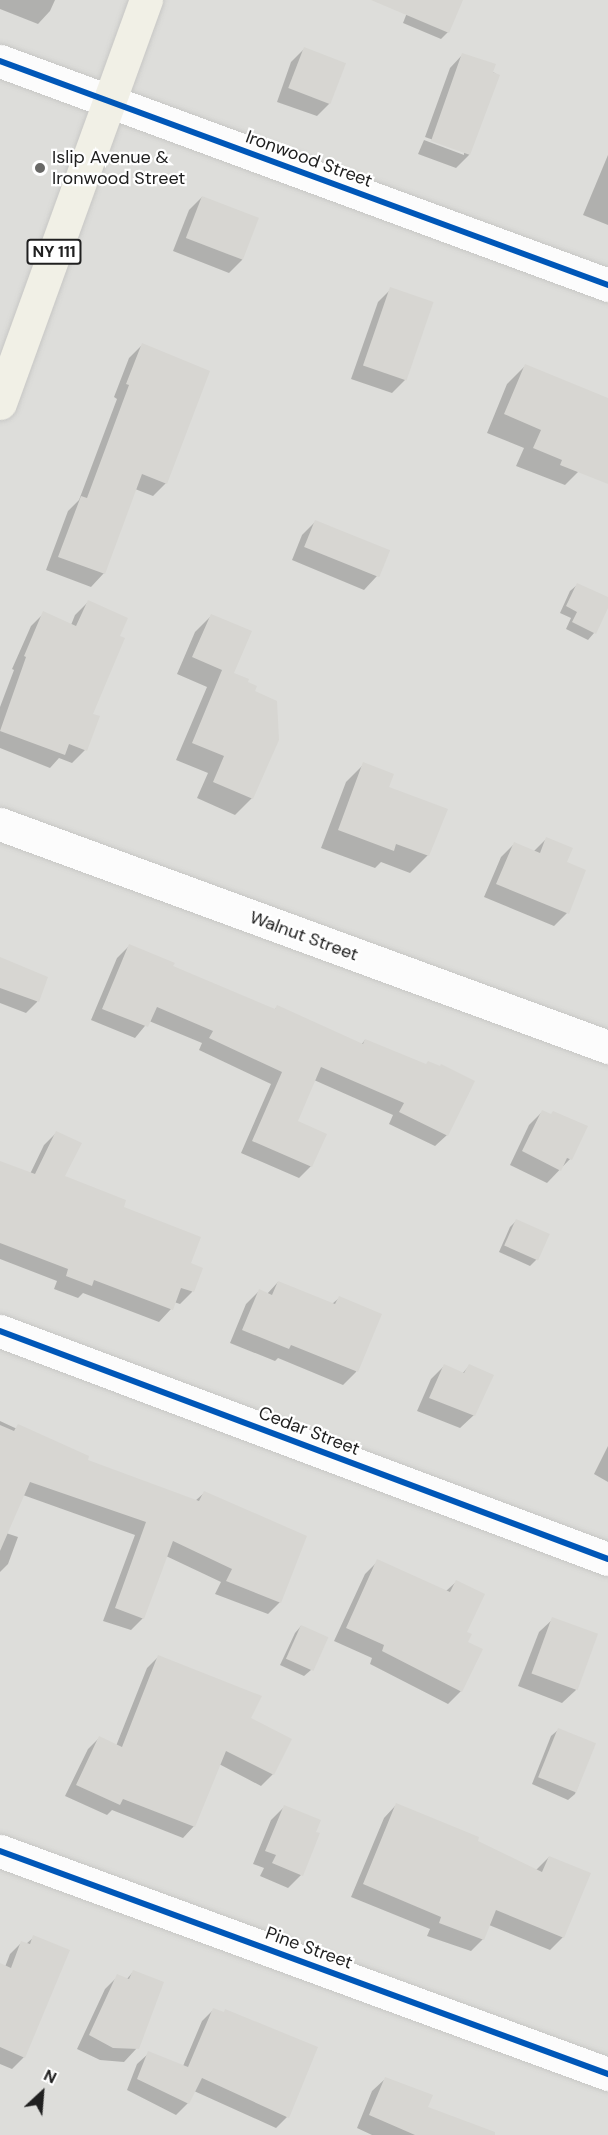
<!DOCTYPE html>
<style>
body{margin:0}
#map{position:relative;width:608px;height:2135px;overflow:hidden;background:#eeeee9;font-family:"DM Sans",sans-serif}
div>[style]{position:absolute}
.residential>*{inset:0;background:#ddddda;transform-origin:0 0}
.shadow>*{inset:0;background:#0003}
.building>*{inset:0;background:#d7d6d2;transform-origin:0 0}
.roads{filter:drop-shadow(0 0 2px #c7c7c5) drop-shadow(0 0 2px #c7c7c5)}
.street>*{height:33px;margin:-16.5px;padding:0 16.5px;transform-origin:16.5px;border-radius:16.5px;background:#fcfcfc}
.primary>*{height:33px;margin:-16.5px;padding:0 16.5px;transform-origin:16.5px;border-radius:16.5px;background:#f1f0e6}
.cycleway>*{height:6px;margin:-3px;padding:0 3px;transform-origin:3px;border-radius:3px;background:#0057b8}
.dots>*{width:16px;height:16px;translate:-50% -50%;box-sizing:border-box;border:3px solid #fff;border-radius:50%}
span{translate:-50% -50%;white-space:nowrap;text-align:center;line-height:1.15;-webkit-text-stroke:4.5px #fff;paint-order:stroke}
.shield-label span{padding:2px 4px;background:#fff;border:2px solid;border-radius:4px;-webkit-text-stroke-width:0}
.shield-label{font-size:16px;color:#202020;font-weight:700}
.poi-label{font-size:18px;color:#202020}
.left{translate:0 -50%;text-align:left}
.street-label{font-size:18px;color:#202020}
.north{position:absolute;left:12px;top:2063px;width:60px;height:60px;-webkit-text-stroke:4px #fff;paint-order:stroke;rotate:26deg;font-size:16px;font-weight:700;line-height:24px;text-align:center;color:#202020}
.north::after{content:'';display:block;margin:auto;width:21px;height:27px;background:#202020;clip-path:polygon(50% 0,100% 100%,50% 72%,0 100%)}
</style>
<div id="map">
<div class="residential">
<div style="left:0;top:0;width:608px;height:2135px"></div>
</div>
<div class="shadow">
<div style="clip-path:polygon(0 0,55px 0,50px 11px,38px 24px,0 9px)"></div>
<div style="clip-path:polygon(412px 0,457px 0,448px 32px,441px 39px,403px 23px)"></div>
<div style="clip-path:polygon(304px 49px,330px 103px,317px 116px,277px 102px,291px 62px)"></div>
<div style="clip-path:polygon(463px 54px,498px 75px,469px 155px,456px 168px,418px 154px,424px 140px,464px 155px,464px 151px,425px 137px,450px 68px)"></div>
<div style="clip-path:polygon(608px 155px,608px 225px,583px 215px)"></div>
<div style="clip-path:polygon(202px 197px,257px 219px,242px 260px,229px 273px,173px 251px,189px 210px)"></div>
<div style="clip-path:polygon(391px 289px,405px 380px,392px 393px,351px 379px,378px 302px)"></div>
<div style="clip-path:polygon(142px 345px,166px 483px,153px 496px,135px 489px,104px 573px,91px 587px,46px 570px,68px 511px,79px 500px,117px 399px,114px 397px,129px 358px)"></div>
<div style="clip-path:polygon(525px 366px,608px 400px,608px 406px,583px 467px,565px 485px,516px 466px,524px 448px,487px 433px,507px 384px)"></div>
<div style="clip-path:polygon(315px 522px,388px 551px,377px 576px,364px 590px,292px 560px,302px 535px)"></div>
<div style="clip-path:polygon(577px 585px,608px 599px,594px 633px,588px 640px,566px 629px,571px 618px,560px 613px,570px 591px)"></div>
<div style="clip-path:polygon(88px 602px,91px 715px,85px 750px,72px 763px,59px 758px,50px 768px,0 748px,0 707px,14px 670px,12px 669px,31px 626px,44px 613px,71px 625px,75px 615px)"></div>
<div style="clip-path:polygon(212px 615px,233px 673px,252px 798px,235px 815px,197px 798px,208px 773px,176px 760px,207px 687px,177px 674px,195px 632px)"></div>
<div style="clip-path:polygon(364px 764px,387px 788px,428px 855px,410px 873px,381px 862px,375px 868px,321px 848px,346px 782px)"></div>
<div style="clip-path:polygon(546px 839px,565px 863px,567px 913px,554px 926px,484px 897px,501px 857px,514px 844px,533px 852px)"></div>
<div style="clip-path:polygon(129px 946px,172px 967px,274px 1010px,277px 1007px,361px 1045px,365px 1040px,447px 1135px,435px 1146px,389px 1124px,393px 1115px,314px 1080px,296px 1122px,311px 1166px,299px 1178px,241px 1153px,271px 1084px,199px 1050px,202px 1043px,149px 1021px,135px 1038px,91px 1020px,117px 958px)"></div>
<div style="clip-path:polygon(0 959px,46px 978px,37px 1002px,26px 1013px,0 1003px)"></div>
<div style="clip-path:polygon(542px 1112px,570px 1159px,547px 1183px,510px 1165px,529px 1125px)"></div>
<div style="clip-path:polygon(56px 1133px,63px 1177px,122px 1208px,189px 1264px,201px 1269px,192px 1292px,180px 1304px,174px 1302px,171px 1309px,159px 1322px,83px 1293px,78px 1298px,54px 1289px,57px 1281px,0 1259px,0 1170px,30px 1174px,44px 1145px)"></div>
<div style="clip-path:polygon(516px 1221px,537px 1259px,530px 1266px,499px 1252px,510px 1227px)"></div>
<div style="clip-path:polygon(278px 1282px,332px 1304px,339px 1298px,380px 1314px,356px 1372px,343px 1385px,278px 1358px,275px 1361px,230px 1343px,246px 1304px,259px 1291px,267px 1294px)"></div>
<div style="clip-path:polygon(444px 1366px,462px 1374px,469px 1366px,474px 1415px,460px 1428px,417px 1411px,431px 1379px)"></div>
<div style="clip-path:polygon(0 1421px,86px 1461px,195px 1501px,204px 1493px,280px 1602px,268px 1614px,215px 1594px,221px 1582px,166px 1556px,143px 1618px,131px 1630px,103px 1621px,135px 1535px,23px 1495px,6px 1533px,18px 1537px,8px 1564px,0 1572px)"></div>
<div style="clip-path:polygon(608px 1446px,608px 1482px,594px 1474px)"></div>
<div style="clip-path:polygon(378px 1561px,446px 1591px,456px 1582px,466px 1643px,461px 1691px,448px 1704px,370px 1664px,372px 1658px,334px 1641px,365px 1574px)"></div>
<div style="clip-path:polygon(553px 1619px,576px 1690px,562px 1703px,518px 1686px,539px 1632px)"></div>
<div style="clip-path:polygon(301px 1626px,311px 1670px,304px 1676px,280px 1665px,295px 1633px)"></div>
<div style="clip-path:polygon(158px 1657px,249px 1719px,290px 1740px,273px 1774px,261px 1786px,219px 1764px,194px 1826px,183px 1838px,112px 1810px,107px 1815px,65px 1796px,88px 1749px,99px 1738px,116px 1746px,147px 1668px)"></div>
<div style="clip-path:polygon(558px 1730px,594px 1744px,575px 1794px,568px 1800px,532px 1784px,551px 1736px)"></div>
<div style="clip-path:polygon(396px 1805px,535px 1871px,549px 1857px,563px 1937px,550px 1950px,489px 1925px,483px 1939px,471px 1951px,427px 1936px,430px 1929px,351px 1897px,384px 1818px)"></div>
<div style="clip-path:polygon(284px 1807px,301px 1875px,288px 1888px,260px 1876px,264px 1868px,253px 1864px,271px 1820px)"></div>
<div style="clip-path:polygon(34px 1937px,24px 2057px,12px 2069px,0 2064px,0 1965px,5px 1967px,10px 1954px,22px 1942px,26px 1944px)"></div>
<div style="clip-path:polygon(133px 1972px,137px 2048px,124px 2062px,100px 2060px,77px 2049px,105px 1989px,118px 1976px,126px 1980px)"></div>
<div style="clip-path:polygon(214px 2009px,287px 2117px,276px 2128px,194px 2091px,188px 2103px,176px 2115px,127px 2090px,137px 2064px,149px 2053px,183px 2066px,202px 2021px)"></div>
<div style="clip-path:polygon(386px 2078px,426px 2108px,482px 2135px,372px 2135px,357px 2128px,372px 2091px)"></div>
</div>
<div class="building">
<div style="clip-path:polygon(371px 0,463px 0,449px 33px)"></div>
<div style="left:304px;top:47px;width:45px;height:44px;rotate:21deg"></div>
<div style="clip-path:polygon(462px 53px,496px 64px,493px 72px,500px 75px,470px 155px,431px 141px)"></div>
<div style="left:202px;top:196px;width:61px;height:45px;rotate:21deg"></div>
<div style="left:390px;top:287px;width:46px;height:83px;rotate:19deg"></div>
<div style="clip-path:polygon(142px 343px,210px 371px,167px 484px,142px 474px,105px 574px,58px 557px,81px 496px,87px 498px,129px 385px,126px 384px)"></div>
<div style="clip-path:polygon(525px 364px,608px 398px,608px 484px,560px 465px,562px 460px,533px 448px,541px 430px,504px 414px)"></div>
<div style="left:315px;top:520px;width:81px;height:29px;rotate:22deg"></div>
<div style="clip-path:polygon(577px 583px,608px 597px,608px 608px,596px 634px,572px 622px,577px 612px,566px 606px)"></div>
<div style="clip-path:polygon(88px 600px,128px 618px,120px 636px,125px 638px,93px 714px,100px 716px,87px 751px,69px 744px,65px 755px,0 731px,26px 657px,24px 656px,43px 611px,76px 626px)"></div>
<div style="clip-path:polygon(211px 614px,252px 631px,234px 673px,249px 679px,248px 682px,257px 686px,255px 691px,277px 701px,279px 740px,253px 799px,213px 782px,224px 756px,192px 743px,222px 670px,192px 657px)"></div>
<div style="clip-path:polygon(363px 762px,394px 774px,389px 787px,448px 809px,429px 856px,396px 844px,394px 851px,338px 830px)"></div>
<div style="clip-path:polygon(546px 837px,573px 848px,567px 862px,586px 870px,569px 914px,496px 884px,514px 842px,540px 853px)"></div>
<div style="clip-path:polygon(129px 944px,175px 963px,173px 966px,275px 1009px,277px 1005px,363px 1044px,365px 1039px,426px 1064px,428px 1061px,440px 1066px,441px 1064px,475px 1081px,448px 1136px,399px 1112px,404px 1103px,321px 1067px,298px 1121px,327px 1134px,312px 1167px,252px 1141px,282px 1072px,209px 1038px,213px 1031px,157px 1007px,148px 1027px,102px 1009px)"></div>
<div style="clip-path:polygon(0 957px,48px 977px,39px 1002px,0 988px)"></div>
<div style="clip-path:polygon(542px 1110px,551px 1114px,553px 1111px,588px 1126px,572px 1160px,567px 1158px,561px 1171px,522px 1151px)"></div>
<div style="clip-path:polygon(56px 1131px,82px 1143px,65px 1176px,126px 1200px,124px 1207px,201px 1237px,191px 1263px,203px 1268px,194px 1292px,181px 1288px,173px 1310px,94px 1280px,92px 1286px,66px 1276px,68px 1269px,0 1243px,0 1161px,35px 1174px)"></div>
<div style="left:516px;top:1219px;width:37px;height:29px;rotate:24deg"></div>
<div style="clip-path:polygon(278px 1281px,335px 1304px,339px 1296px,382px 1314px,358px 1372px,291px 1345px,289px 1349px,242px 1330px,259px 1289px,272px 1295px)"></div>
<div style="clip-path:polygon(444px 1364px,464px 1373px,469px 1364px,494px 1375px,475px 1416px,429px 1398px)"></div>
<div style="clip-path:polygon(18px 1424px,89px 1456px,88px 1460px,199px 1501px,204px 1491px,307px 1536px,281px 1603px,226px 1581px,232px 1569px,173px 1541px,144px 1619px,115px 1608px,146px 1522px,30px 1482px,0 1551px,0 1425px,14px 1431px)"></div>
<div style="clip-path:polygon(377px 1559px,450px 1592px,456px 1580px,485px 1594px,467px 1632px,472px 1634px,468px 1642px,483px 1649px,462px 1692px,382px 1651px,384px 1645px,346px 1628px)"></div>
<div style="left:552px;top:1617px;width:49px;height:60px;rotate:20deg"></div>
<div style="left:301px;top:1625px;width:30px;height:37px;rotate:24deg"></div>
<div style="clip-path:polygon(158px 1655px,262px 1696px,251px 1718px,292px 1739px,274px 1775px,226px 1751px,195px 1827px,123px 1799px,120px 1805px,76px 1785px,99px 1736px,122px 1747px)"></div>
<div style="left:558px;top:1728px;width:41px;height:53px;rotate:22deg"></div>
<div style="clip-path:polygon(396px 1803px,479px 1837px,478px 1841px,542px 1872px,549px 1856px,591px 1873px,564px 1938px,496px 1910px,484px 1940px,439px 1923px,441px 1917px,363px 1884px)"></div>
<div style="clip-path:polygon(284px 1805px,321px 1820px,316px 1832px,320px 1833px,303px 1876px,272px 1863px,276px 1855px,265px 1851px)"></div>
<div style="clip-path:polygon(33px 1935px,70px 1950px,25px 2058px,0 2047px,0 1963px,11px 1968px,21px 1941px,30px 1944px)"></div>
<div style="clip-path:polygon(133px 1970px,164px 1982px,139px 2049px,113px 2048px,89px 2035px,117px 1974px,129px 1979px)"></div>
<div style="clip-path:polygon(213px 2008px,224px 2012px,225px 2009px,318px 2047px,289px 2118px,202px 2078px,189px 2104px,137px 2079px,148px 2051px,188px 2067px)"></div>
<div style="clip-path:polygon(385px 2077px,433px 2095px,428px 2107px,495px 2132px,495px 2135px,415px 2135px,369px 2115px)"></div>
</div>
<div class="roads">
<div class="street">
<div style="left:0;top:61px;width:648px;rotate:20.22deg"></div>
<div style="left:0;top:824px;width:648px;rotate:20.14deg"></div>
<div style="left:0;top:1331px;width:649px;rotate:20.56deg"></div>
<div style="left:0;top:1851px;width:648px;rotate:20.14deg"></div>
</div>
<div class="primary">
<div style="left:0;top:403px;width:429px;rotate:-70.1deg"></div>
</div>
</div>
<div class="cycleway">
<div style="left:0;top:61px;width:648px;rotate:20.22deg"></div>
<div style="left:0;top:1331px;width:649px;rotate:20.56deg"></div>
<div style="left:0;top:1851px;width:648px;rotate:20.14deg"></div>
</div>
<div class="dots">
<div style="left:40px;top:168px;background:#686866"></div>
</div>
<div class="shield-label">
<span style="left:54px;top:252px">NY 111</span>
</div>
<div class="poi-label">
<span class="left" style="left:52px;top:168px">Islip Avenue &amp;<br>Ironwood Street</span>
</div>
<div class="street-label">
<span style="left:309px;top:159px;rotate:20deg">Ironwood Street</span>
<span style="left:304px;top:936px;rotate:20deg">Walnut Street</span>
<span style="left:309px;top:1431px;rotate:21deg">Cedar Street</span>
<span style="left:309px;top:1948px;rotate:20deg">Pine Street</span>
</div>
<div class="north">N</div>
</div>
